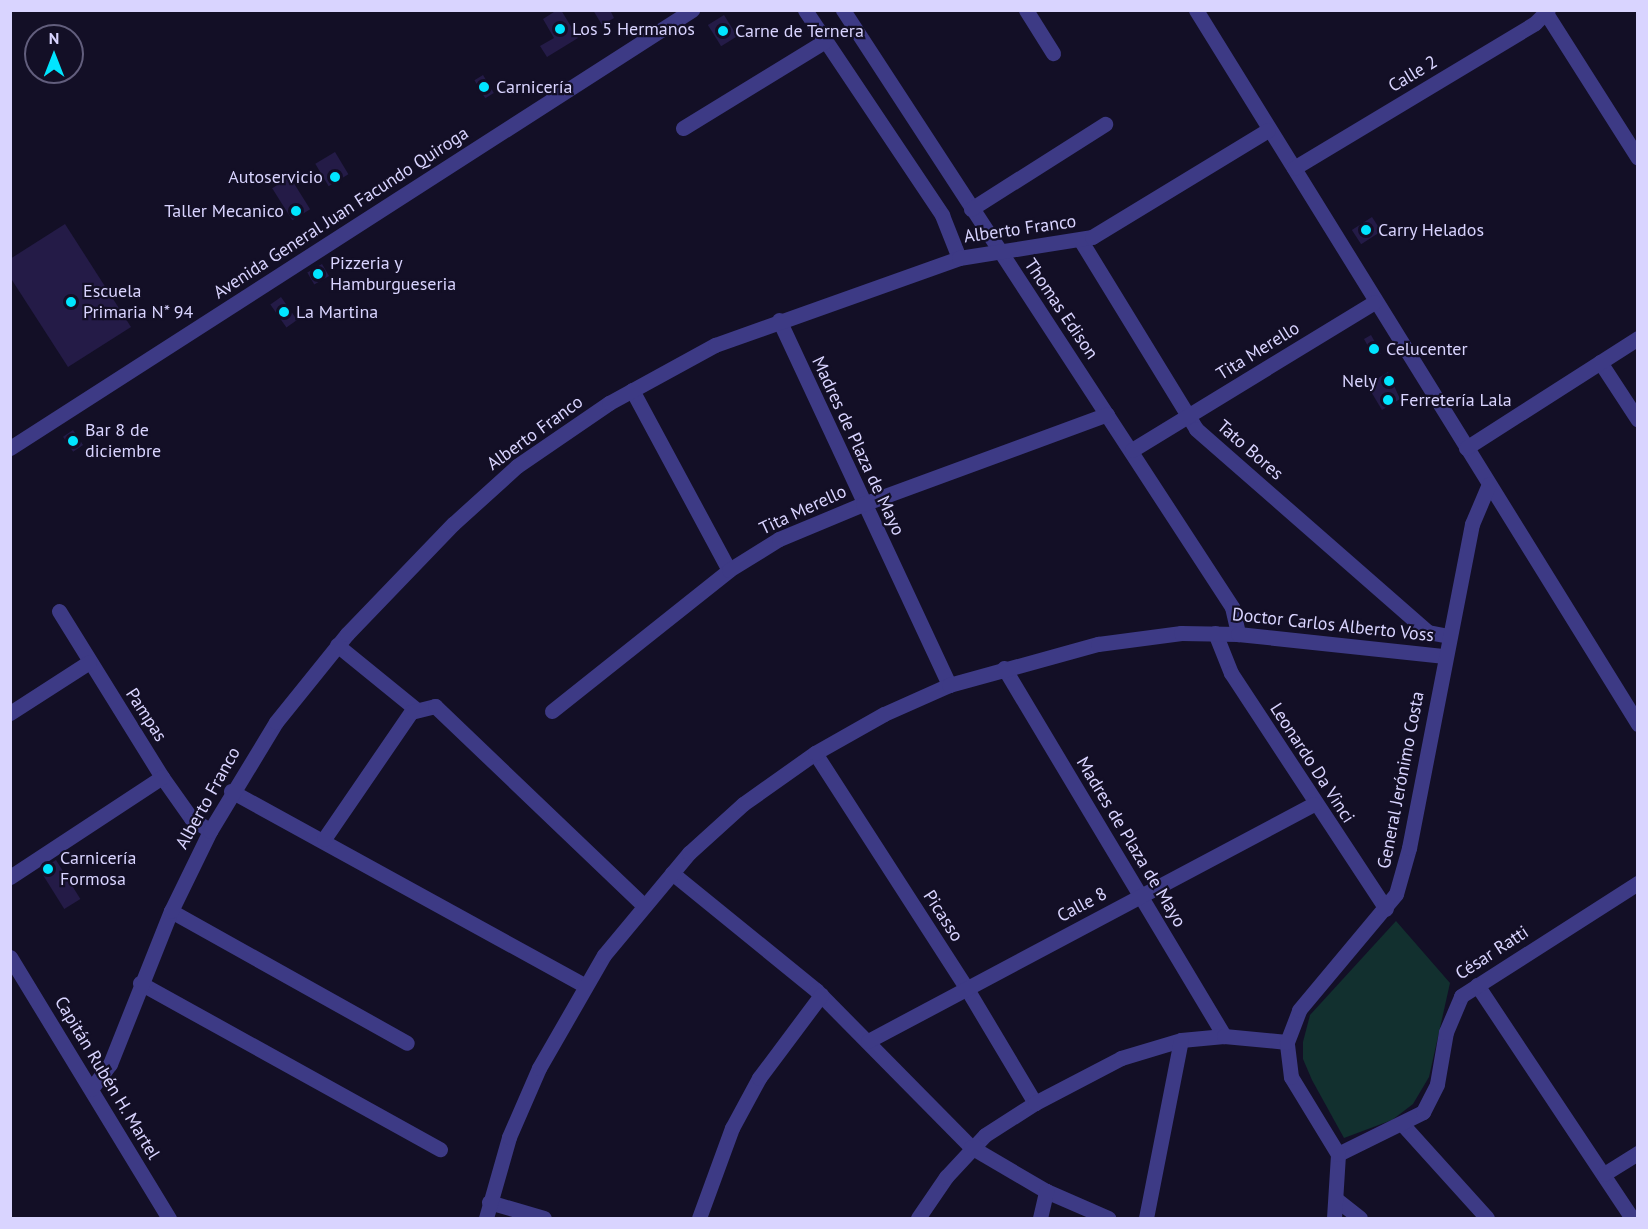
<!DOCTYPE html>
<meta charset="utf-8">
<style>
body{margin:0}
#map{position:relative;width:1648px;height:1229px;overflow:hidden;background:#130f26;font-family:"PT Sans",sans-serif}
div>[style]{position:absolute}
.green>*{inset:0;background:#12302f}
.building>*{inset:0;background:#241b47;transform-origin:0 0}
.minor>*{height:15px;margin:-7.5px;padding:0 7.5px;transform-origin:7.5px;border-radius:7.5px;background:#3d3a85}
.dots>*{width:16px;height:16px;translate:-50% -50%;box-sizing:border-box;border:3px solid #130f26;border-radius:50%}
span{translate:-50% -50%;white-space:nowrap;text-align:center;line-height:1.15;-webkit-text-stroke:4.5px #130f26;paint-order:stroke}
.poi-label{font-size:18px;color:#d9d4ff}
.left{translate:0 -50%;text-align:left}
.right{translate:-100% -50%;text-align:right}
.street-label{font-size:18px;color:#d9d4ff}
.frame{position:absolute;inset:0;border:12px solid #d9d4ff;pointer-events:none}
.north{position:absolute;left:24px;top:24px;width:60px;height:60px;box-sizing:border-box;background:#130f26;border:2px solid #625e7d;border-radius:50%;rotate:0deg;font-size:16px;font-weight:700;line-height:24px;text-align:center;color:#d9d4ff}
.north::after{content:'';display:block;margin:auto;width:21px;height:27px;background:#00e5ff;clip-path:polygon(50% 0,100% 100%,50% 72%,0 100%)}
</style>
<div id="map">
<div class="green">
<div style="clip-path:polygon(1396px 921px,1450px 983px,1429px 1077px,1413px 1104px,1392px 1120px,1344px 1138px,1312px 1080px,1303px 1059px,1303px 1042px,1310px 1015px)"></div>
</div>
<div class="building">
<div style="clip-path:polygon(557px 10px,561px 10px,578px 38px,547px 57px,540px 46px,554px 38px,543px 19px)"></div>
<div style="clip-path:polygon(593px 10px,610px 10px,614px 18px,602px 25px)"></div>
<div style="left:724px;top:15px;width:25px;height:19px;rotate:58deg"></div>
<div style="left:483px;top:75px;width:21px;height:10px;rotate:59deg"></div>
<div style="left:335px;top:152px;width:26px;height:23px;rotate:59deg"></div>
<div style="left:290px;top:177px;width:38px;height:21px;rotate:58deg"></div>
<div style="left:1372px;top:217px;width:17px;height:24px;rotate:57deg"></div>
<div style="clip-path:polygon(65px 224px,131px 327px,68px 367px,10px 277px,10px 259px)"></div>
<div style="left:322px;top:264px;width:14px;height:17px;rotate:60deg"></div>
<div style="left:281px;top:297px;width:28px;height:13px;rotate:55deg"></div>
<div style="left:1371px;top:335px;width:21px;height:8px;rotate:61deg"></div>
<div style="clip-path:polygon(1388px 372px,1400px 399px,1382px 410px,1367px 385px)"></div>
<div style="left:73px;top:430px;width:18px;height:12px;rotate:56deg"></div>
<div style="left:56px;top:860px;width:46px;height:19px;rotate:58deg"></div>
</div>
<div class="minor">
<div style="left:805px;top:10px;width:247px;rotate:56.2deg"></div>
<div style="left:942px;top:215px;width:46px;rotate:68.4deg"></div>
<div style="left:843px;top:10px;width:713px;rotate:56.91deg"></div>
<div style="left:1232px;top:607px;width:28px;rotate:77deg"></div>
<div style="left:1026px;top:10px;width:51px;rotate:57.9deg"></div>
<div style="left:1196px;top:10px;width:840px;rotate:58.24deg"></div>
<div style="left:1544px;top:10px;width:175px;rotate:57.6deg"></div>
<div style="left:683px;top:128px;width:167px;rotate:-31.5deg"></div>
<div style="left:1294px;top:168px;width:281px;rotate:-31deg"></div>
<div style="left:1535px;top:23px;width:18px;rotate:-45deg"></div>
<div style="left:971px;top:209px;width:159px;rotate:-32.4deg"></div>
<div style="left:1081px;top:241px;width:220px;rotate:58.5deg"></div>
<div style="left:1196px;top:429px;width:308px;rotate:41.2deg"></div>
<div style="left:1428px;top:632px;width:21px;rotate:11deg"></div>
<div style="left:779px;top:320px;width:403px;rotate:65deg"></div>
<div style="left:1600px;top:362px;width:69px;rotate:56.8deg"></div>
<div style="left:632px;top:390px;width:204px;rotate:61.7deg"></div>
<div style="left:10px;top:448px;width:811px;rotate:-32.71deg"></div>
<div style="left:1466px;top:448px;width:204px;rotate:-32.6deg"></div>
<div style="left:1132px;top:450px;width:284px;rotate:-31.4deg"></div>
<div style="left:59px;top:611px;width:195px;rotate:58.2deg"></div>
<div style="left:162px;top:777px;width:50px;rotate:54.7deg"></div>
<div style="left:191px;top:818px;width:23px;rotate:34deg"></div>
<div style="left:1215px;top:633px;width:43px;rotate:68.2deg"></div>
<div style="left:1231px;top:673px;width:282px;rotate:56.7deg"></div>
<div style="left:337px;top:645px;width:103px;rotate:39.1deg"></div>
<div style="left:1004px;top:668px;width:429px;rotate:59.1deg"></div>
<div style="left:552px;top:711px;width:226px;rotate:-38.5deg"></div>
<div style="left:729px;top:570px;width:59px;rotate:-31.8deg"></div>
<div style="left:779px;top:539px;width:91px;rotate:-22.6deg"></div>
<div style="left:863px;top:504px;width:260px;rotate:-20.2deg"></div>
<div style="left:10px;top:713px;width:94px;rotate:-32.8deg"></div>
<div style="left:815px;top:753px;width:281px;rotate:57.2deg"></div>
<div style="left:967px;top:989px;width:133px;rotate:59.2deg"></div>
<div style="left:231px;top:791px;width:404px;rotate:28.8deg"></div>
<div style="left:324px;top:839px;width:154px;rotate:-55.6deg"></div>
<div style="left:411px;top:712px;width:25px;rotate:-14deg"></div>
<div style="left:435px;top:706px;width:288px;rotate:43.7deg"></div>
<div style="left:672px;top:873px;width:186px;rotate:39.1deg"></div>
<div style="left:816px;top:990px;width:221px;rotate:45.4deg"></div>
<div style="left:971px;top:1147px;width:87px;rotate:30.4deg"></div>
<div style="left:1046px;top:1191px;width:68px;rotate:23.5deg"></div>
<div style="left:10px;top:877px;width:182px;rotate:-33.3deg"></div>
<div style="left:171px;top:911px;width:270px;rotate:29.2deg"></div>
<div style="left:10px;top:957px;width:306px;rotate:58.7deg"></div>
<div style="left:140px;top:983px;width:343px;rotate:29deg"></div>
<div style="left:1477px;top:985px;width:280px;rotate:56.4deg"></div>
<div style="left:868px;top:1041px;width:505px;rotate:-27.99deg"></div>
<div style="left:91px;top:1089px;width:31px;rotate:-53deg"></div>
<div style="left:110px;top:1064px;width:165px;rotate:-68.3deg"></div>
<div style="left:171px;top:911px;width:89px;rotate:-64deg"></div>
<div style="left:210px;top:831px;width:127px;rotate:-58.8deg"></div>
<div style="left:276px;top:722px;width:113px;rotate:-51.1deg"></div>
<div style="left:347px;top:634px;width:153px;rotate:-46.1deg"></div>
<div style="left:453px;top:524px;width:86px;rotate:-42.2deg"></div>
<div style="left:517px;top:466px;width:112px;rotate:-34.4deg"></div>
<div style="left:609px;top:403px;width:121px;rotate:-28.7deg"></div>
<div style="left:715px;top:345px;width:259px;rotate:-19.6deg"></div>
<div style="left:959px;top:258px;width:135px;rotate:-9deg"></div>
<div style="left:1092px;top:237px;width:206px;rotate:-31.3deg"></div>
<div style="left:1403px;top:1125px;width:125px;rotate:47.9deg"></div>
<div style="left:1338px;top:1154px;width:95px;rotate:-26.3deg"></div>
<div style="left:1423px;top:1112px;width:31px;rotate:-63deg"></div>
<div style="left:1437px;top:1084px;width:53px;rotate:-80.2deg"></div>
<div style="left:1446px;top:1032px;width:39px;rotate:-67deg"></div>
<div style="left:1461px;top:996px;width:210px;rotate:-32.6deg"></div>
<div style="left:1604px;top:1174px;width:40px;rotate:-32deg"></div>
<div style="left:1337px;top:1200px;width:29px;rotate:38deg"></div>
<div style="left:489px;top:1202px;width:57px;rotate:16.2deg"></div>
<div style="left:486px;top:1218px;width:84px;rotate:-74.1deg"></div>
<div style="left:509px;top:1137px;width:75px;rotate:-66.5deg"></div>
<div style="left:539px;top:1068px;width:130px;rotate:-60.1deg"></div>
<div style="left:604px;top:955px;width:133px;rotate:-50.2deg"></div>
<div style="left:689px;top:853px;width:73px;rotate:-42.2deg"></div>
<div style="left:743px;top:804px;width:88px;rotate:-35.3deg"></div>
<div style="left:815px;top:753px;width:79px;rotate:-29.5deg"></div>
<div style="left:884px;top:714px;width:71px;rotate:-24deg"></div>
<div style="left:949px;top:685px;width:155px;rotate:-15.4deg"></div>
<div style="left:1098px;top:644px;width:84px;rotate:-7.5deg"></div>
<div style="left:1181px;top:633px;width:57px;rotate:1deg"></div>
<div style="left:1238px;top:634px;width:208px;rotate:6.1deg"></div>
<div style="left:699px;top:1218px;width:96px;rotate:-69.9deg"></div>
<div style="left:732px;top:1128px;width:57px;rotate:-61.6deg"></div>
<div style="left:759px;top:1078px;width:104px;rotate:-53.2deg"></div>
<div style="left:918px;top:1218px;width:50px;rotate:-55.7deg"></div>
<div style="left:946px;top:1177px;width:57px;rotate:-47.1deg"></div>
<div style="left:985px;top:1135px;width:59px;rotate:-32.6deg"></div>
<div style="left:1035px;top:1103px;width:97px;rotate:-27.6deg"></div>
<div style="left:1121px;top:1058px;width:63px;rotate:-16.7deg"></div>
<div style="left:1181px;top:1040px;width:43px;rotate:-5.3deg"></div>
<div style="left:1224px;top:1036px;width:63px;rotate:5.4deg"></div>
<div style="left:1040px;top:1218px;width:28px;rotate:-77deg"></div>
<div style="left:1146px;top:1218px;width:181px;rotate:-78.9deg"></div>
<div style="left:1334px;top:1218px;width:64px;rotate:-86.4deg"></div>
<div style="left:1338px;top:1154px;width:90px;rotate:-121.4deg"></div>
<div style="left:1291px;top:1077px;width:35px;rotate:-97deg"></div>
<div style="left:1287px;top:1042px;width:34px;rotate:-69deg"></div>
<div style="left:1299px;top:1010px;width:151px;rotate:-50.1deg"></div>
<div style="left:1396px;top:894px;width:48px;rotate:-74.2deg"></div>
<div style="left:1409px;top:848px;width:330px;rotate:-79deg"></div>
<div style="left:1472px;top:524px;width:43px;rotate:-67deg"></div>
</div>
<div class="dots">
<div style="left:560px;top:29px;background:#00e5ff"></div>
<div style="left:723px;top:31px;background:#00e5ff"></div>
<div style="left:484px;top:87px;background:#00e5ff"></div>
<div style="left:335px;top:177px;background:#00e5ff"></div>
<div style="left:296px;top:211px;background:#00e5ff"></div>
<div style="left:1366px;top:230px;background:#00e5ff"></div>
<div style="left:318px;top:274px;background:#00e5ff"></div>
<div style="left:71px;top:302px;background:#00e5ff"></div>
<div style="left:284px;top:312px;background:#00e5ff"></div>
<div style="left:1374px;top:349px;background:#00e5ff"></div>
<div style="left:1389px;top:381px;background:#00e5ff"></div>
<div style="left:1388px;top:400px;background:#00e5ff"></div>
<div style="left:73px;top:441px;background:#00e5ff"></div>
<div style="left:48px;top:869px;background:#00e5ff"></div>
</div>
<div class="poi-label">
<span class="left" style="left:572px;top:29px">Los 5 Hermanos</span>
<span class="left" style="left:735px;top:31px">Carne de Ternera</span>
<span class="left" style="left:496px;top:87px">Carnicería</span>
<span class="right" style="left:323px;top:177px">Autoservicio</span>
<span class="right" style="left:284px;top:211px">Taller Mecanico</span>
<span class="left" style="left:1378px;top:230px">Carry Helados</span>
<span class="left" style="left:330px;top:274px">Pizzeria y<br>Hamburgueseria</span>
<span class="left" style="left:83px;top:302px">Escuela<br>Primaria N* 94</span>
<span class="left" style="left:296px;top:312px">La Martina</span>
<span class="left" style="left:1386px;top:349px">Celucenter</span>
<span class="right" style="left:1377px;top:381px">Nely</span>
<span class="left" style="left:1400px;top:400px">Ferretería Lala</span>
<span class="left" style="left:85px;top:441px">Bar 8 de<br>diciembre</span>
<span class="left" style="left:60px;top:869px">Carnicería<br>Formosa</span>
</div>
<div class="street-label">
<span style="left:1413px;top:74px;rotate:-31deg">Calle 2</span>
<span style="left:341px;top:213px;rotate:-33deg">Avenida General Juan Facundo Quiroga</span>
<span style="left:1020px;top:229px;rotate:-8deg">Alberto Franco</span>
<span style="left:1061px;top:309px;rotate:56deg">Thomas Edison</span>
<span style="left:1258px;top:351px;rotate:-32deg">Tita Merello</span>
<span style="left:535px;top:433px;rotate:-36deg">Alberto Franco</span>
<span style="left:858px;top:446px;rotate:65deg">Madres de Plaza de Mayo</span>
<span style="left:1250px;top:450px;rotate:41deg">Tato Bores</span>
<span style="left:803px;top:510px;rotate:-25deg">Tita Merello</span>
<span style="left:1333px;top:625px;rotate:6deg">Doctor Carlos Alberto Voss</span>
<span style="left:146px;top:715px;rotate:57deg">Pampas</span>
<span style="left:1312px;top:763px;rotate:57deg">Leonardo Da Vinci</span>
<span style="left:1401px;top:780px;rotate:-79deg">General Jerónimo Costa</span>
<span style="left:208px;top:798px;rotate:-61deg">Alberto Franco</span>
<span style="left:1131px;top:842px;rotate:59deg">Madres de Plaza de Mayo</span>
<span style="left:1082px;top:905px;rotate:-28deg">Calle 8</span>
<span style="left:943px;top:916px;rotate:57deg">Picasso</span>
<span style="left:1492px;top:953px;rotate:-33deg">César Ratti</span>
<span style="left:107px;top:1078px;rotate:59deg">Capitán Rubén H. Martel</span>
</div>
<div class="frame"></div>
<div class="north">N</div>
</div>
